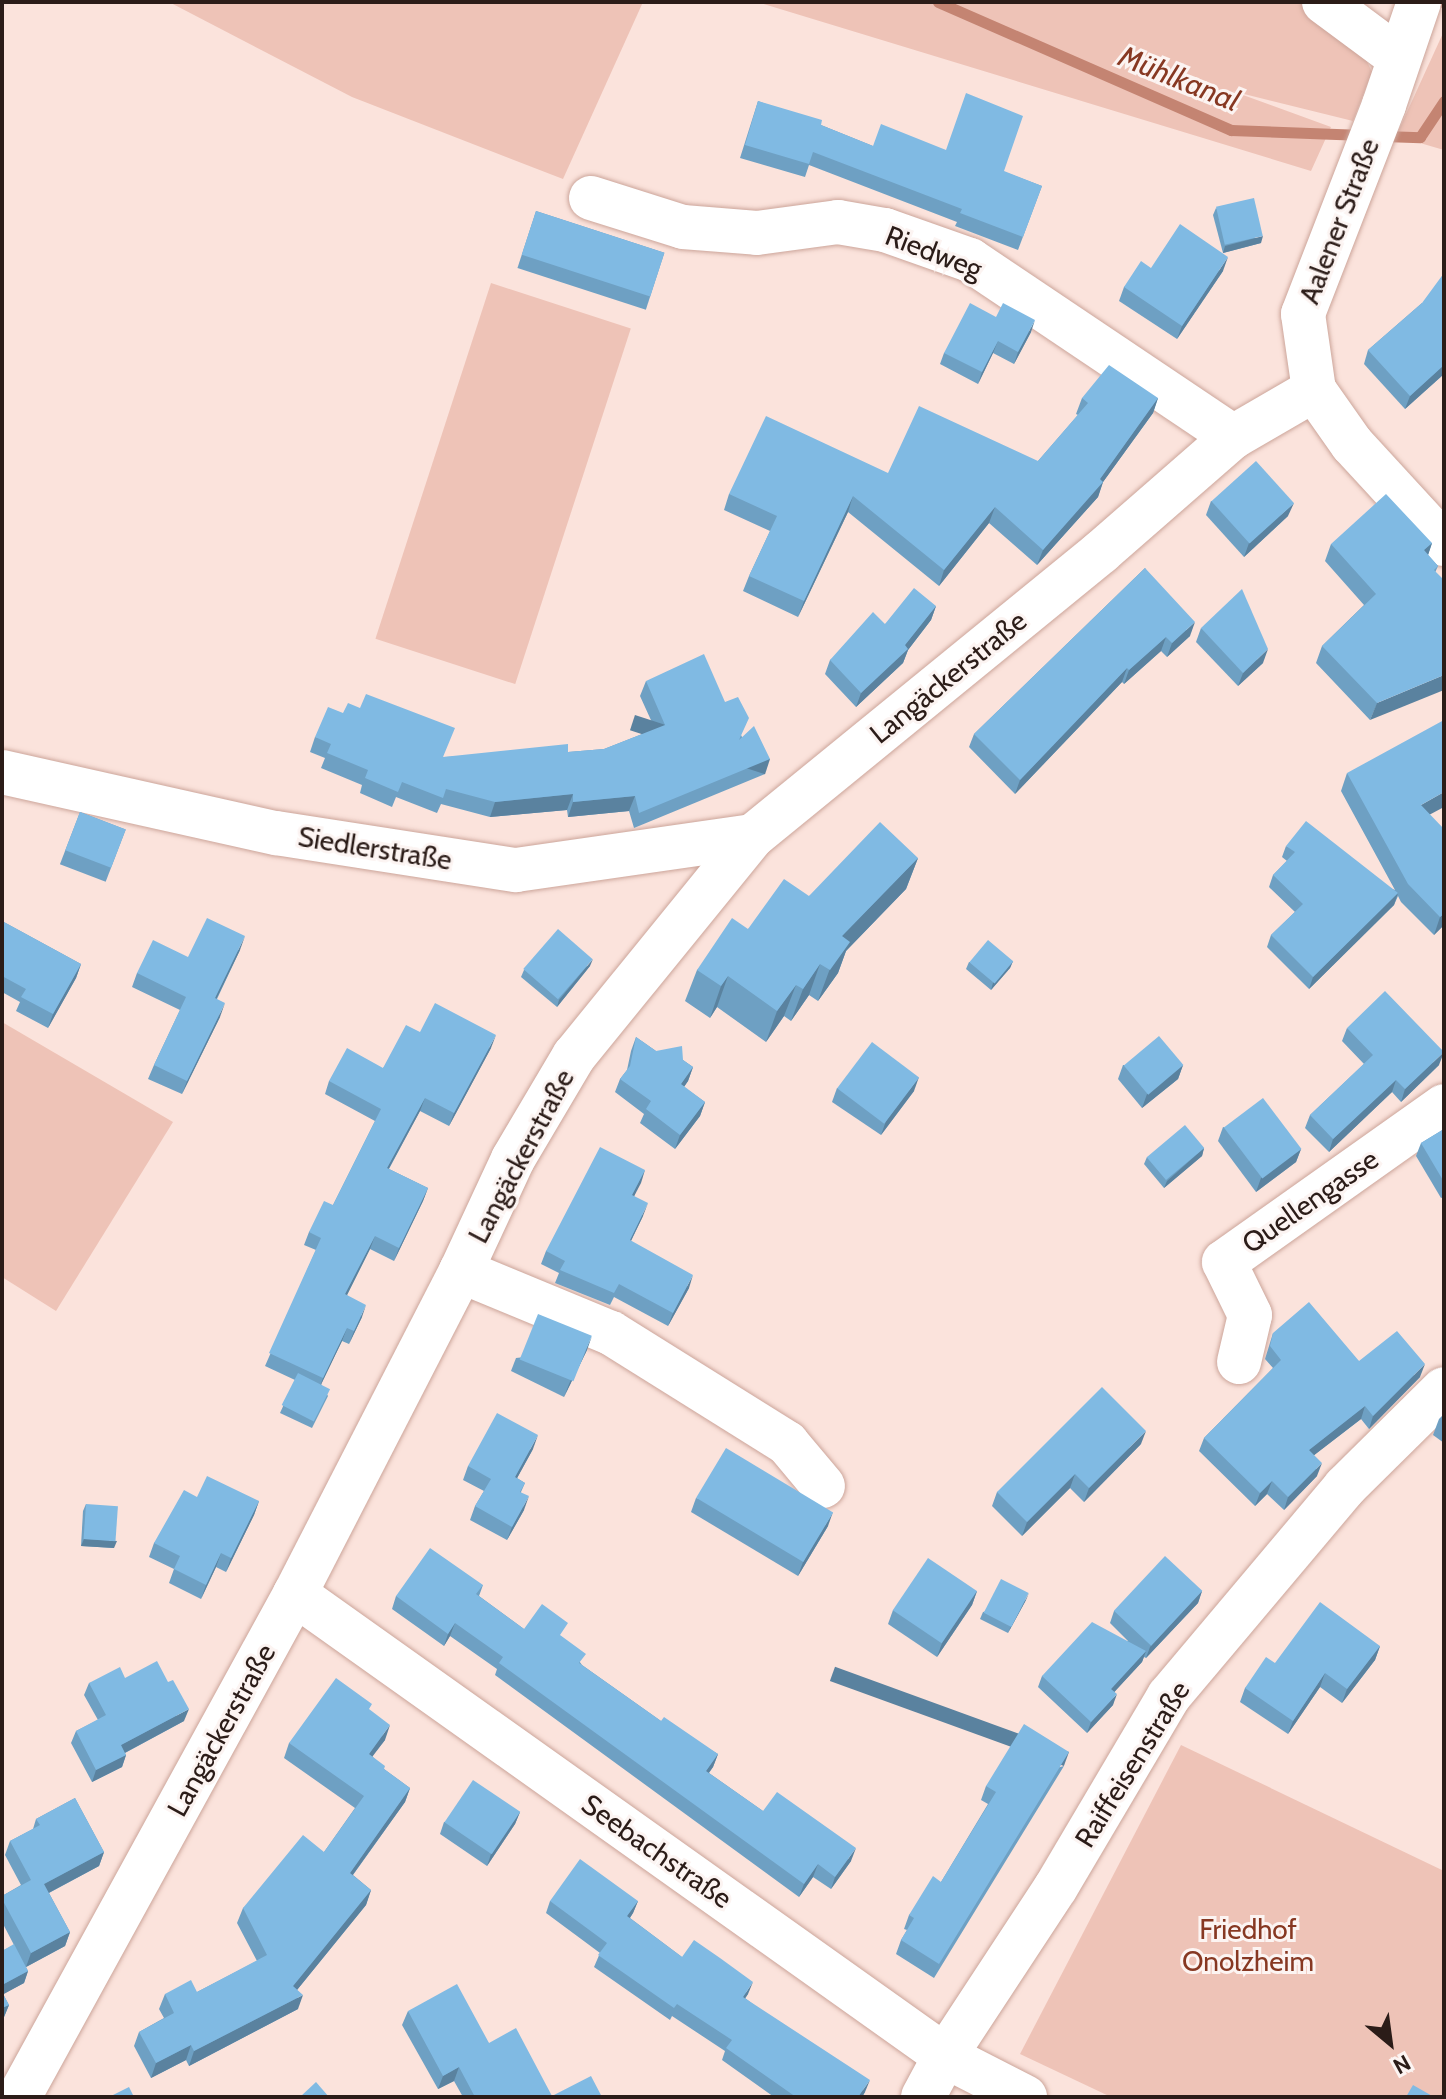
<!DOCTYPE html>
<meta charset="utf-8">
<style>
body{margin:0}
#map{position:relative;width:1446px;height:2099px;overflow:hidden;background:#fbe3dc;font-family:Cabin,sans-serif}
div>[style]{position:absolute}
.green>*{inset:0;background:#eec3b7;transform-origin:0 0}
.stream>*{height:11px;margin:-5.5px;padding:0 5.5px;transform-origin:5.5px;border-radius:5.5px;background:#c48472}
.roads{filter:drop-shadow(0 0 2px #cca59a) drop-shadow(0 0 2px #cca59a)}
.minor>*{height:44px;margin:-22px;padding:0 22px;transform-origin:22px;border-radius:22px;background:#fff}
.wall>*{inset:0;background:#6ea0c3;transform-origin:0 0}
.shaded-wall>*{inset:0;background:#5a829f;transform-origin:0 0}
.building>*{inset:0;background:#80bae3;transform-origin:0 0}
span{translate:-50% -50%;white-space:nowrap;text-align:center;line-height:1.15;-webkit-text-stroke:6px #fcf4f2;paint-order:stroke}
.street-label{font-size:28px;color:#2b1c18}
.park-label{font-size:28px;color:#873822}
.water-label{font-size:30px;color:#873822;font-style:italic}
.frame{position:absolute;inset:0;border:4px solid #2b1c18;pointer-events:none}
.north{position:absolute;left:1350px;top:2003px;width:80px;height:80px;-webkit-text-stroke:6px #fcf4f2;paint-order:stroke;rotate:151deg;font-size:22px;font-weight:700;line-height:32px;text-align:center;color:#2b1c18}
.north::after{content:'';display:block;margin:auto;width:28px;height:36px;background:#2b1c18;clip-path:polygon(50% 0,100% 100%,50% 72%,0 100%)}
</style>
<div id="map">
<div class="green">
<div style="clip-path:polygon(169px 2px,643px 2px,563px 179px,352px 97px)"></div>
<div style="clip-path:polygon(757px 2px,1300px 2px,1359px 45px,1372px 72px,1353px 121px,1232px 91px,1331px 127px,1311px 171px)"></div>
<div style="clip-path:polygon(1444px 31px,1444px 150px,1396px 136px)"></div>
<div style="left:491px;top:283px;width:147px;height:374px;rotate:18deg"></div>
<div style="clip-path:polygon(2px 1022px,173px 1122px,56px 1311px,2px 1277px)"></div>
<div style="clip-path:polygon(1181px 1745px,1444px 1871px,1444px 2097px,1111px 2097px,1020px 2054px)"></div>
</div>
<div class="stream">
<div style="left:938px;top:2px;width:320px;rotate:23.6deg"></div>
<div style="left:1231px;top:130px;width:132px;rotate:2.2deg"></div>
<div style="left:1443px;top:2px;width:1px"></div>
<div style="left:1384px;top:136px;width:36px;rotate:2deg"></div>
<div style="left:1420px;top:137px;width:43px;rotate:-56.3deg"></div>
</div>
<div class="roads">
<div class="minor">
<div style="left:1324px;top:2px;width:92px;rotate:36.6deg"></div>
<div style="left:1419px;top:2px;width:109px;rotate:108.8deg"></div>
<div style="left:1384px;top:105px;width:224px;rotate:111.2deg"></div>
<div style="left:1303px;top:314px;width:77px;rotate:81.8deg"></div>
<div style="left:1314px;top:390px;width:66px;rotate:54.9deg"></div>
<div style="left:1352px;top:444px;width:136px;rotate:47.4deg"></div>
<div style="left:591px;top:198px;width:96px;rotate:17.5deg"></div>
<div style="left:683px;top:227px;width:74px;rotate:4.6deg"></div>
<div style="left:757px;top:233px;width:82px;rotate:-7.7deg"></div>
<div style="left:838px;top:222px;width:48px;rotate:9.7deg"></div>
<div style="left:885px;top:230px;width:90px;rotate:19.4deg"></div>
<div style="left:970px;top:260px;width:317px;rotate:33.9deg"></div>
<div style="left:2px;top:772px;width:281px;rotate:12.6deg"></div>
<div style="left:276px;top:833px;width:243px;rotate:8.8deg"></div>
<div style="left:516px;top:870px;width:239px;rotate:-8.2deg"></div>
<div style="left:461px;top:1271px;width:162px;rotate:22.5deg"></div>
<div style="left:611px;top:1333px;width:208px;rotate:32deg"></div>
<div style="left:787px;top:1443px;width:56px;rotate:50.1deg"></div>
<div style="left:1239px;top:1362px;width:48px;rotate:-76.8deg"></div>
<div style="left:1250px;top:1315px;width:59px;rotate:-116.1deg"></div>
<div style="left:1224px;top:1262px;width:270px;rotate:-35.3deg"></div>
<div style="left:295px;top:1594px;width:797px;rotate:35.4deg"></div>
<div style="left:945px;top:2056px;width:90px;rotate:27.1deg"></div>
<div style="left:19px;top:2097px;width:574px;rotate:-61.25deg"></div>
<div style="left:295px;top:1594px;width:363px;rotate:-62.8deg"></div>
<div style="left:461px;top:1271px;width:123px;rotate:-65.1deg"></div>
<div style="left:513px;top:1159px;width:120px;rotate:-59.4deg"></div>
<div style="left:574px;top:1056px;width:284px;rotate:-50.9deg"></div>
<div style="left:753px;top:836px;width:449px;rotate:-39.2deg"></div>
<div style="left:1101px;top:552px;width:175px;rotate:-41.1deg"></div>
<div style="left:1233px;top:437px;width:94px;rotate:-30.1deg"></div>
<div style="left:923px;top:2097px;width:47px;rotate:-61.8deg"></div>
<div style="left:945px;top:2056px;width:202px;rotate:-56.7deg"></div>
<div style="left:1056px;top:1887px;width:222px;rotate:-59.4deg"></div>
<div style="left:1169px;top:1696px;width:273px;rotate:-49.9deg"></div>
<div style="left:1345px;top:1487px;width:139px;rotate:-44.7deg"></div>
</div>
</div>
<div class="wall">
<div style="clip-path:polygon(758px 101px,821px 125px,873px 146px,946px 150px,1042px 186px,1018px 250px,955px 226px,957px 222px,809px 165px,805px 177px,740px 158px)"></div>
<div style="clip-path:polygon(1216px 208px,1261px 243px,1223px 253px,1213px 215px)"></div>
<div style="left:536px;top:211px;width:135px;height:60px;rotate:18deg"></div>
<div style="clip-path:polygon(1151px 268px,1223px 271px,1177px 339px,1119px 301px,1124px 287px)"></div>
<div style="clip-path:polygon(1422px 303px,1444px 374px,1405px 409px,1364px 364px,1368px 350px)"></div>
<div style="clip-path:polygon(996px 317px,1031px 332px,1014px 364px,993px 353px,978px 384px,940px 364px,944px 353px)"></div>
<div style="clip-path:polygon(1082px 398px,1158px 398px,1153px 413px,1103px 482px,1098px 497px,1037px 565px,989px 523px,939px 586px,848px 512px,798px 617px,743px 591px,749px 576px,770px 531px,724px 510px,729px 494px,888px 473px,1038px 461px,1078px 415px,1076px 414px)"></div>
<div style="clip-path:polygon(1211px 501px,1288px 516px,1244px 557px,1206px 515px)"></div>
<div style="clip-path:polygon(1432px 543px,1428px 555px,1438px 566px,1370px 720px,1316px 663px,1322px 646px,1364px 605px,1325px 561px,1331px 544px)"></div>
<div style="clip-path:polygon(1145px 568px,1190px 636px,1167px 657px,1161px 651px,1124px 684px,1122px 682px,1015px 794px,969px 747px,974px 734px)"></div>
<div style="clip-path:polygon(936px 606px,931px 620px,908px 650px,903px 663px,856px 707px,825px 674px,830px 660px,885px 624px)"></div>
<div style="clip-path:polygon(1201px 628px,1263px 663px,1238px 686px,1196px 642px)"></div>
<div style="clip-path:polygon(646px 681px,725px 702px,742px 737px,765px 774px,634px 828px,629px 811px,568px 817px,567px 810px,490px 817px,441px 804px,437px 813px,396px 797px,392px 807px,360px 793px,362px 785px,321px 768px,325px 758px,310px 752px,315px 737px,444px 757px,568px 752px,604px 749px,655px 729px,640px 696px)"></div>
<div style="clip-path:polygon(1347px 773px,1430px 815px,1444px 925px,1434px 935px,1401px 902px,1398px 896px,1394px 905px,1309px 989px,1267px 947px,1271px 935px,1295px 912px,1269px 887px,1273px 875px,1287px 861px,1282px 857px,1286px 846px,1395px 890px,1341px 791px)"></div>
<div style="left:80px;top:812px;width:49px;height:56px;rotate:21deg"></div>
<div style="clip-path:polygon(918px 858px,906px 889px,846px 951px,838px 973px,818px 1001px,809px 995px,791px 1021px,784px 1016px,766px 1042px,717px 1007px,710px 1018px,685px 1001px,697px 970px,748px 929px,809px 896px)"></div>
<div style="clip-path:polygon(2px 921px,81px 964px,76px 978px,48px 1028px,16px 1011px,20px 1002px,2px 992px)"></div>
<div style="clip-path:polygon(240px 950px,217px 999px,220px 1017px,182px 1094px,148px 1079px,154px 1065px,180px 1010px,132px 987px,137px 973px,188px 957px)"></div>
<div style="clip-path:polygon(1013px 961px,1010px 968px,991px 990px,966px 969px,969px 962px)"></div>
<div style="clip-path:polygon(590px 966px,557px 1007px,521px 977px,524px 970px)"></div>
<div style="clip-path:polygon(1347px 1028px,1439px 1065px,1401px 1102px,1392px 1092px,1329px 1152px,1305px 1128px,1310px 1115px,1364px 1064px,1342px 1041px)"></div>
<div style="clip-path:polygon(420px 1032px,491px 1048px,449px 1126px,420px 1111px,389px 1169px,428px 1188px,423px 1201px,394px 1261px,370px 1249px,347px 1295px,362px 1317px,349px 1344px,342px 1341px,321px 1384px,328px 1396px,312px 1428px,280px 1413px,295px 1380px,265px 1366px,316px 1250px,304px 1245px,309px 1232px,333px 1205px,375px 1121px,325px 1094px,329px 1081px,383px 1068px)"></div>
<div style="clip-path:polygon(636px 1037px,656px 1051px,683px 1060px,693px 1067px,688px 1081px,684px 1087px,705px 1102px,700px 1116px,675px 1149px,640px 1123px,644px 1114px,615px 1092px,620px 1079px,627px 1070px,631px 1051px)"></div>
<div style="clip-path:polygon(1123px 1065px,1183px 1065px,1178px 1079px,1142px 1108px,1118px 1079px)"></div>
<div style="clip-path:polygon(837px 1088px,914px 1091px,881px 1135px,832px 1102px)"></div>
<div style="clip-path:polygon(1223px 1127px,1301px 1149px,1296px 1162px,1256px 1192px,1218px 1141px)"></div>
<div style="clip-path:polygon(1444px 1129px,1444px 1197px,1441px 1198px,1416px 1156px,1421px 1143px)"></div>
<div style="clip-path:polygon(1204px 1148px,1202px 1156px,1164px 1188px,1144px 1164px,1147px 1157px)"></div>
<div style="clip-path:polygon(645px 1170px,634px 1196px,643px 1216px,631px 1241px,689px 1288px,668px 1326px,614px 1297px,610px 1305px,555px 1283px,559px 1273px,541px 1264px,546px 1251px)"></div>
<div style="clip-path:polygon(1273px 1333px,1359px 1361px,1420px 1377px,1369px 1429px,1361px 1419px,1314px 1455px,1317px 1476px,1284px 1510px,1267px 1494px,1255px 1506px,1199px 1451px,1204px 1438px,1273px 1368px,1265px 1359px)"></div>
<div style="clip-path:polygon(587px 1350px,564px 1397px,511px 1371px,516px 1358px)"></div>
<div style="clip-path:polygon(1444px 1414px,1444px 1443px,1433px 1435px,1439px 1419px)"></div>
<div style="clip-path:polygon(1141px 1444px,1084px 1502px,1070px 1488px,1022px 1536px,992px 1506px,997px 1492px)"></div>
<div style="clip-path:polygon(533px 1449px,517px 1478px,525px 1483px,521px 1492px,524px 1510px,507px 1540px,470px 1520px,475px 1506px,484px 1491px,463px 1480px,468px 1466px)"></div>
<div style="clip-path:polygon(197px 1497px,259px 1501px,254px 1515px,226px 1572px,216px 1567px,201px 1599px,169px 1583px,174px 1569px,149px 1557px,154px 1543px)"></div>
<div style="clip-path:polygon(696px 1498px,828px 1526px,798px 1576px,691px 1512px)"></div>
<div style="clip-path:polygon(86px 1504px,114px 1548px,81px 1546px,83px 1511px)"></div>
<div style="clip-path:polygon(483px 1585px,479px 1596px,524px 1629px,562px 1637px,582px 1665px,661px 1721px,718px 1754px,713px 1767px,709px 1773px,763px 1811px,851px 1861px,831px 1889px,813px 1877px,799px 1897px,495px 1675px,497px 1669px,450px 1636px,444px 1646px,392px 1609px,396px 1596px)"></div>
<div style="clip-path:polygon(977px 1591px,972px 1605px,937px 1657px,888px 1624px,893px 1610px)"></div>
<div style="clip-path:polygon(1202px 1591px,1198px 1603px,1146px 1658px,1144px 1657px,1142px 1662px,1114px 1692px,1113px 1705px,1087px 1733px,1038px 1687px,1042px 1676px,1128px 1641px,1110px 1623px,1114px 1611px)"></div>
<div style="clip-path:polygon(1026px 1600px,1008px 1633px,980px 1619px,983px 1612px)"></div>
<div style="clip-path:polygon(1380px 1646px,1375px 1660px,1342px 1703px,1320px 1687px,1288px 1734px,1240px 1702px,1245px 1688px,1275px 1663px)"></div>
<div style="clip-path:polygon(125px 1678px,184px 1721px,125px 1753px,126px 1755px,122px 1767px,92px 1782px,71px 1743px,76px 1731px,98px 1720px,84px 1695px,89px 1683px)"></div>
<div style="clip-path:polygon(370px 1711px,385px 1740px,372px 1756px,384px 1769px,410px 1788px,405px 1802px,353px 1875px,371px 1890px,366px 1905px,297px 1990px,298px 2009px,189px 2066px,186px 2060px,151px 2078px,134px 2046px,139px 2032px,164px 2018px,159px 2009px,165px 1994px,197px 1992px,257px 1961px,237px 1923px,243px 1908px,324px 1852px,355px 1808px,284px 1758px,289px 1743px)"></div>
<div style="clip-path:polygon(1064px 1766px,934px 1978px,896px 1954px,901px 1940px,907px 1930px,904px 1929px,909px 1915px,941px 1882px,988px 1804px,981px 1800px,986px 1786px)"></div>
<div style="clip-path:polygon(75px 1798px,104px 1852px,99px 1866px,49px 1893px,70px 1932px,65px 1946px,26px 1967px,28px 1971px,24px 1983px,3px 1994px,9px 2005px,4px 2017px,2px 2018px,2px 1951px,14px 1945px,2px 1922px,2px 1896px,21px 1885px,5px 1855px,10px 1841px,33px 1829px,36px 1819px)"></div>
<div style="clip-path:polygon(520px 1812px,515px 1824px,487px 1866px,440px 1834px,444px 1822px)"></div>
<div style="clip-path:polygon(550px 1901px,638px 1901px,633px 1913px,630px 1918px,682px 1957px,748px 1994px,745px 1998px,865px 2092px,862px 2097px,774px 2097px,722px 2060px,725px 2051px,672px 2016px,670px 2020px,594px 1967px,600px 1953px,546px 1913px)"></div>
<div style="clip-path:polygon(408px 2011px,489px 2043px,552px 2096px,602px 2097px,463px 2097px,454px 2081px,438px 2089px,402px 2025px)"></div>
</div>
<div class="shaded-wall">
<div style="clip-path:polygon(1263px 236px,1261px 243px,1223px 253px,1225px 246px)"></div>
<div style="clip-path:polygon(1228px 257px,1223px 271px,1177px 339px,1182px 326px)"></div>
<div style="clip-path:polygon(1035px 320px,1031px 332px,1014px 364px,1018px 352px)"></div>
<div style="clip-path:polygon(998px 341px,993px 353px,978px 384px,982px 372px)"></div>
<div style="clip-path:polygon(1444px 365px,1444px 374px,1405px 409px,1410px 396px)"></div>
<div style="clip-path:polygon(1158px 398px,1153px 413px,1103px 482px,1098px 497px,1037px 565px,1043px 550px,1100px 479px)"></div>
<div style="clip-path:polygon(853px 496px,848px 512px,798px 617px,804px 601px)"></div>
<div style="clip-path:polygon(1294px 503px,1288px 516px,1244px 557px,1249px 543px)"></div>
<div style="clip-path:polygon(995px 507px,989px 523px,939px 586px,944px 570px)"></div>
<div style="clip-path:polygon(1432px 543px,1426px 561px,1424px 550px)"></div>
<div style="clip-path:polygon(936px 606px,931px 620px,908px 650px,903px 663px,856px 707px,861px 693px,905px 645px)"></div>
<div style="clip-path:polygon(1195px 622px,1190px 636px,1167px 657px,1172px 643px)"></div>
<div style="clip-path:polygon(1166px 637px,1161px 651px,1124px 684px,1129px 670px)"></div>
<div style="clip-path:polygon(1268px 649px,1263px 663px,1238px 686px,1243px 673px)"></div>
<div style="clip-path:polygon(1127px 668px,1122px 682px,1015px 794px,1020px 780px)"></div>
<div style="clip-path:polygon(1444px 675px,1444px 690px,1370px 720px,1377px 703px)"></div>
<div style="left:770px;top:759px;width:16px;height:142px;rotate:108deg"></div>
<div style="clip-path:polygon(1444px 792px,1444px 807px,1414px 823px,1421px 805px)"></div>
<div style="clip-path:polygon(573px 794px,567px 810px,490px 817px,495px 802px)"></div>
<div style="clip-path:polygon(635px 796px,629px 811px,568px 817px,573px 802px)"></div>
<div style="clip-path:polygon(918px 858px,906px 889px,846px 951px,838px 973px,818px 1001px,842px 936px)"></div>
<div style="clip-path:polygon(1398px 893px,1394px 905px,1309px 989px,1313px 977px)"></div>
<div style="clip-path:polygon(1444px 914px,1444px 925px,1434px 935px,1440px 917px)"></div>
<div style="clip-path:polygon(245px 936px,240px 950px,210px 1012px,215px 998px)"></div>
<div style="clip-path:polygon(593px 959px,590px 966px,557px 1007px,559px 1000px)"></div>
<div style="clip-path:polygon(1013px 961px,1010px 968px,991px 990px,993px 983px)"></div>
<div style="clip-path:polygon(81px 964px,76px 978px,48px 1028px,53px 1014px)"></div>
<div style="clip-path:polygon(820px 964px,809px 995px,791px 1021px,803px 989px)"></div>
<div style="clip-path:polygon(728px 976px,717px 1007px,710px 1018px,721px 986px)"></div>
<div style="clip-path:polygon(796px 985px,784px 1016px,766px 1042px,777px 1011px)"></div>
<div style="clip-path:polygon(225px 1003px,220px 1017px,182px 1094px,187px 1081px)"></div>
<div style="clip-path:polygon(496px 1035px,491px 1048px,449px 1126px,454px 1113px)"></div>
<div style="clip-path:polygon(1444px 1052px,1439px 1065px,1401px 1102px,1405px 1089px)"></div>
<div style="clip-path:polygon(1183px 1065px,1178px 1079px,1142px 1108px,1147px 1094px)"></div>
<div style="clip-path:polygon(693px 1067px,688px 1081px,676px 1098px,681px 1084px)"></div>
<div style="clip-path:polygon(919px 1077px,914px 1091px,881px 1135px,886px 1121px)"></div>
<div style="clip-path:polygon(1396px 1080px,1392px 1092px,1329px 1152px,1333px 1139px)"></div>
<div style="clip-path:polygon(425px 1098px,420px 1111px,382px 1181px,387px 1168px)"></div>
<div style="clip-path:polygon(705px 1102px,700px 1116px,675px 1149px,680px 1135px)"></div>
<div style="clip-path:polygon(1204px 1148px,1202px 1156px,1164px 1188px,1167px 1181px)"></div>
<div style="clip-path:polygon(1301px 1149px,1296px 1162px,1256px 1192px,1261px 1178px)"></div>
<div style="clip-path:polygon(645px 1170px,641px 1183px,628px 1208px,632px 1195px)"></div>
<div style="clip-path:polygon(428px 1188px,423px 1201px,394px 1261px,399px 1248px)"></div>
<div style="clip-path:polygon(648px 1203px,643px 1216px,625px 1253px,630px 1240px)"></div>
<div style="clip-path:polygon(375px 1236px,370px 1249px,341px 1307px,345px 1294px)"></div>
<div style="clip-path:polygon(693px 1275px,689px 1288px,668px 1326px,673px 1313px)"></div>
<div style="clip-path:polygon(366px 1305px,362px 1317px,349px 1344px,354px 1331px)"></div>
<div style="clip-path:polygon(347px 1328px,342px 1341px,318px 1391px,323px 1378px)"></div>
<div style="clip-path:polygon(592px 1336px,587px 1350px,564px 1397px,569px 1384px)"></div>
<div style="clip-path:polygon(1425px 1364px,1420px 1377px,1369px 1429px,1373px 1416px)"></div>
<div style="clip-path:polygon(1365px 1406px,1361px 1419px,1304px 1463px,1309px 1450px)"></div>
<div style="clip-path:polygon(1146px 1431px,1141px 1444px,1084px 1502px,1089px 1488px)"></div>
<div style="clip-path:polygon(538px 1435px,533px 1449px,510px 1491px,515px 1477px)"></div>
<div style="clip-path:polygon(1322px 1463px,1317px 1476px,1284px 1510px,1288px 1497px)"></div>
<div style="clip-path:polygon(1075px 1474px,1070px 1488px,1022px 1536px,1027px 1522px)"></div>
<div style="clip-path:polygon(1272px 1481px,1267px 1494px,1255px 1506px,1260px 1493px)"></div>
<div style="clip-path:polygon(529px 1496px,524px 1510px,507px 1540px,512px 1527px)"></div>
<div style="clip-path:polygon(259px 1501px,254px 1515px,226px 1572px,231px 1558px)"></div>
<div style="clip-path:polygon(833px 1512px,828px 1526px,798px 1576px,803px 1562px)"></div>
<div style="clip-path:polygon(84px 1539px,117px 1541px,114px 1548px,81px 1546px)"></div>
<div style="clip-path:polygon(221px 1553px,216px 1567px,201px 1599px,206px 1585px)"></div>
<div style="clip-path:polygon(977px 1591px,972px 1605px,937px 1657px,942px 1643px)"></div>
<div style="clip-path:polygon(1202px 1591px,1198px 1603px,1146px 1658px,1150px 1647px)"></div>
<div style="clip-path:polygon(1029px 1593px,1026px 1600px,1008px 1633px,1011px 1626px)"></div>
<div style="clip-path:polygon(455px 1623px,450px 1636px,444px 1646px,448px 1634px)"></div>
<div style="clip-path:polygon(1380px 1646px,1375px 1660px,1342px 1703px,1347px 1689px)"></div>
<div style="clip-path:polygon(1146px 1651px,1142px 1662px,1107px 1700px,1111px 1689px)"></div>
<div style="clip-path:polygon(1325px 1673px,1320px 1687px,1288px 1734px,1293px 1721px)"></div>
<div style="clip-path:polygon(1117px 1694px,1113px 1705px,1087px 1733px,1091px 1722px)"></div>
<div style="clip-path:polygon(189px 1709px,184px 1721px,117px 1757px,121px 1745px)"></div>
<div style="clip-path:polygon(390px 1725px,385px 1740px,363px 1769px,369px 1754px)"></div>
<div style="left:1069px;top:1752px;width:15px;height:249px;rotate:110deg"></div>
<div style="clip-path:polygon(718px 1754px,713px 1767px,701px 1783px,706px 1771px)"></div>
<div style="clip-path:polygon(126px 1755px,122px 1767px,92px 1782px,96px 1770px)"></div>
<div style="clip-path:polygon(410px 1788px,405px 1802px,344px 1887px,350px 1873px)"></div>
<div style="clip-path:polygon(520px 1812px,515px 1824px,487px 1866px,491px 1854px)"></div>
<div style="clip-path:polygon(856px 1848px,851px 1861px,831px 1889px,835px 1877px)"></div>
<div style="clip-path:polygon(104px 1852px,99px 1866px,39px 1898px,44px 1884px)"></div>
<div style="clip-path:polygon(818px 1864px,813px 1877px,799px 1897px,804px 1884px)"></div>
<div style="clip-path:polygon(371px 1890px,366px 1905px,288px 2001px,293px 1986px)"></div>
<div style="clip-path:polygon(638px 1901px,633px 1913px,623px 1928px,627px 1916px)"></div>
<div style="clip-path:polygon(70px 1932px,65px 1946px,26px 1967px,31px 1953px)"></div>
<div style="clip-path:polygon(28px 1971px,24px 1983px,2px 1995px,2px 1985px)"></div>
<div style="clip-path:polygon(753px 1982px,748px 1994px,738px 2009px,743px 1997px)"></div>
<div style="clip-path:polygon(303px 1995px,298px 2009px,189px 2066px,194px 2051px)"></div>
<div style="clip-path:polygon(9px 2005px,4px 2017px,2px 2018px,2px 2008px)"></div>
<div style="clip-path:polygon(191px 2045px,186px 2060px,151px 2078px,156px 2063px)"></div>
<div style="clip-path:polygon(459px 2067px,454px 2081px,438px 2089px,443px 2076px)"></div>
<div style="clip-path:polygon(870px 2080px,865px 2092px,862px 2097px,858px 2097px)"></div>
</div>
<div class="building">
<div style="clip-path:polygon(966px 93px,1023px 116px,1004px 171px,1042px 186px,1023px 237px,960px 213px,962px 209px,813px 152px,809px 164px,745px 145px,758px 101px,822px 120px,821px 125px,873px 146px,881px 124px,946px 150px)"></div>
<div style="left:1254px;top:198px;width:39px;height:39px;rotate:77deg"></div>
<div style="left:536px;top:211px;width:135px;height:46px;rotate:18deg"></div>
<div style="clip-path:polygon(1180px 224px,1228px 257px,1182px 326px,1124px 287px,1141px 261px,1151px 268px)"></div>
<div style="clip-path:polygon(1444px 273px,1444px 365px,1410px 396px,1368px 350px,1422px 303px)"></div>
<div style="clip-path:polygon(970px 303px,996px 317px,1003px 303px,1035px 320px,1018px 352px,998px 341px,982px 372px,944px 353px)"></div>
<div style="clip-path:polygon(1109px 365px,1158px 398px,1100px 479px,1103px 482px,1043px 550px,995px 507px,944px 570px,853px 496px,804px 601px,749px 576px,777px 516px,729px 494px,766px 416px,888px 473px,919px 406px,1038px 461px,1088px 403px,1082px 398px)"></div>
<div style="left:1256px;top:461px;width:57px;height:60px;rotate:48deg"></div>
<div style="clip-path:polygon(1386px 494px,1432px 543px,1424px 550px,1438px 566px,1434px 570px,1444px 580px,1444px 675px,1377px 703px,1322px 646px,1376px 594px,1331px 544px)"></div>
<div style="clip-path:polygon(1145px 568px,1195px 622px,1172px 643px,1166px 637px,1129px 670px,1127px 668px,1020px 780px,974px 734px)"></div>
<div style="clip-path:polygon(914px 588px,936px 606px,905px 645px,908px 649px,861px 693px,830px 660px,873px 612px,885px 624px)"></div>
<div style="clip-path:polygon(1242px 589px,1268px 649px,1243px 673px,1201px 628px)"></div>
<div style="clip-path:polygon(704px 654px,725px 702px,738px 697px,749px 718px,739px 740px,754px 726px,770px 759px,639px 813px,635px 796px,573px 802px,573px 794px,495px 802px,446px 789px,443px 798px,402px 782px,398px 792px,365px 778px,368px 770px,327px 753px,331px 744px,315px 737px,328px 707px,343px 713px,348px 703px,360px 708px,366px 694px,455px 728px,443px 757px,568px 744px,568px 752px,604px 749px,665px 725px,646px 681px)"></div>
<div style="clip-path:polygon(1444px 720px,1444px 792px,1421px 805px,1444px 829px,1444px 914px,1440px 917px,1408px 884px,1347px 773px)"></div>
<div style="left:80px;top:812px;width:49px;height:41px;rotate:21deg"></div>
<div style="clip-path:polygon(1306px 821px,1398px 893px,1313px 977px,1271px 935px,1303px 904px,1273px 875px,1295px 852px,1286px 846px)"></div>
<div style="clip-path:polygon(880px 822px,918px 858px,842px 936px,850px 942px,830px 970px,820px 964px,803px 989px,796px 985px,777px 1011px,728px 976px,721px 986px,697px 970px,732px 918px,748px 929px,784px 879px,809px 896px)"></div>
<div style="clip-path:polygon(207px 918px,245px 936px,215px 998px,225px 1003px,187px 1081px,154px 1065px,186px 997px,137px 973px,153px 940px,188px 957px)"></div>
<div style="clip-path:polygon(2px 921px,81px 964px,53px 1014px,21px 997px,26px 989px,2px 976px)"></div>
<div style="left:558px;top:929px;width:46px;height:53px;rotate:41deg"></div>
<div style="left:988px;top:940px;width:33px;height:29px;rotate:40deg"></div>
<div style="clip-path:polygon(1385px 991px,1444px 1052px,1405px 1089px,1396px 1080px,1333px 1139px,1310px 1115px,1373px 1055px,1347px 1028px)"></div>
<div style="clip-path:polygon(435px 1003px,496px 1035px,454px 1113px,425px 1098px,387px 1168px,428px 1188px,399px 1248px,375px 1236px,345px 1294px,366px 1305px,354px 1331px,347px 1328px,323px 1378px,269px 1353px,321px 1238px,309px 1232px,324px 1201px,333px 1205px,381px 1109px,329px 1081px,347px 1048px,383px 1068px,406px 1025px,420px 1032px)"></div>
<div style="left:1159px;top:1036px;width:38px;height:46px;rotate:50deg"></div>
<div style="clip-path:polygon(636px 1037px,656px 1051px,682px 1046px,683px 1060px,693px 1067px,681px 1084px,705px 1102px,680px 1135px,646px 1109px,651px 1101px,620px 1079px,630px 1066px)"></div>
<div style="left:872px;top:1042px;width:59px;height:58px;rotate:37deg"></div>
<div style="left:1263px;top:1098px;width:64px;height:49px;rotate:53deg"></div>
<div style="left:1185px;top:1125px;width:30px;height:50px;rotate:50deg"></div>
<div style="clip-path:polygon(1444px 1129px,1444px 1182px,1421px 1143px)"></div>
<div style="clip-path:polygon(600px 1147px,645px 1170px,632px 1195px,648px 1203px,630px 1240px,693px 1275px,673px 1313px,619px 1284px,614px 1293px,560px 1270px,565px 1261px,546px 1251px)"></div>
<div style="clip-path:polygon(1309px 1302px,1359px 1361px,1397px 1331px,1425px 1364px,1373px 1416px,1365px 1406px,1309px 1450px,1322px 1463px,1288px 1497px,1272px 1481px,1260px 1493px,1204px 1438px,1281px 1360px,1270px 1346px,1273px 1333px)"></div>
<div style="left:538px;top:1314px;width:58px;height:49px;rotate:22deg"></div>
<div style="left:298px;top:1373px;width:36px;height:36px;rotate:27deg"></div>
<div style="clip-path:polygon(1102px 1387px,1146px 1431px,1089px 1488px,1075px 1474px,1027px 1522px,997px 1492px)"></div>
<div style="clip-path:polygon(497px 1413px,538px 1435px,515px 1477px,525px 1483px,520px 1492px,529px 1496px,512px 1527px,475px 1506px,491px 1479px,468px 1466px)"></div>
<div style="left:726px;top:1448px;width:125px;height:58px;rotate:31deg"></div>
<div style="clip-path:polygon(207px 1476px,259px 1501px,231px 1558px,221px 1553px,206px 1585px,174px 1569px,180px 1556px,154px 1543px,184px 1490px,197px 1497px)"></div>
<div style="left:86px;top:1504px;width:32px;height:35px;rotate:4deg"></div>
<div style="clip-path:polygon(430px 1548px,483px 1585px,476px 1594px,524px 1629px,542px 1604px,568px 1623px,560px 1635px,586px 1654px,579px 1663px,661px 1721px,664px 1717px,718px 1754px,706px 1771px,763px 1811px,777px 1792px,856px 1848px,835px 1877px,818px 1864px,804px 1884px,499px 1663px,503px 1657px,455px 1623px,448px 1634px,396px 1596px)"></div>
<div style="left:1165px;top:1556px;width:51px;height:75px;rotate:43deg"></div>
<div style="left:928px;top:1558px;width:59px;height:63px;rotate:34deg"></div>
<div style="left:1001px;top:1579px;width:31px;height:38px;rotate:27deg"></div>
<div style="clip-path:polygon(1320px 1602px,1380px 1646px,1347px 1689px,1325px 1673px,1293px 1721px,1245px 1688px,1266px 1657px,1275px 1663px)"></div>
<div style="clip-path:polygon(1092px 1622px,1146px 1651px,1111px 1689px,1117px 1694px,1091px 1722px,1042px 1676px)"></div>
<div style="clip-path:polygon(157px 1661px,168px 1682px,173px 1680px,189px 1709px,121px 1745px,126px 1755px,96px 1770px,76px 1731px,106px 1715px,89px 1683px,120px 1667px,125px 1678px)"></div>
<div style="clip-path:polygon(336px 1678px,372px 1704px,369px 1709px,390px 1725px,369px 1754px,385px 1766px,384px 1769px,410px 1788px,350px 1873px,371px 1890px,293px 1986px,303px 1995px,194px 2051px,191px 2045px,156px 2063px,139px 2032px,174px 2013px,165px 1994px,191px 1980px,197px 1992px,267px 1955px,243px 1908px,303px 1835px,324px 1852px,364px 1796px,289px 1743px)"></div>
<div style="clip-path:polygon(1024px 1724px,1069px 1752px,939px 1964px,901px 1940px,914px 1918px,909px 1915px,933px 1876px,941px 1882px,996px 1792px,986px 1786px)"></div>
<div style="left:473px;top:1780px;width:57px;height:51px;rotate:34deg"></div>
<div style="clip-path:polygon(75px 1798px,104px 1852px,44px 1884px,70px 1932px,31px 1953px,2px 1899px,2px 1896px,31px 1880px,10px 1841px,40px 1825px,36px 1819px)"></div>
<div style="clip-path:polygon(580px 1859px,638px 1901px,627px 1916px,682px 1957px,694px 1940px,720px 1958px,753px 1982px,743px 1997px,870px 2080px,858px 2097px,796px 2097px,726px 2048px,732px 2040px,677px 2004px,674px 2008px,598px 1955px,607px 1943px,550px 1901px)"></div>
<div style="clip-path:polygon(14px 1944px,28px 1971px,2px 1985px,2px 1951px)"></div>
<div style="clip-path:polygon(457px 1984px,489px 2043px,516px 2028px,552px 2096px,591px 2076px,602px 2097px,475px 2097px,459px 2067px,443px 2076px,408px 2011px)"></div>
<div style="clip-path:polygon(2px 1992px,9px 2005px,2px 2008px)"></div>
<div style="clip-path:polygon(316px 2082px,329px 2097px,300px 2097px)"></div>
<div style="clip-path:polygon(1413px 2085px,1434px 2097px,1406px 2097px)"></div>
<div style="clip-path:polygon(129px 2087px,134px 2097px,109px 2097px)"></div>
</div>
<div class="street-label">
<span style="left:1339px;top:221px;rotate:-69deg">Aalener Straße</span>
<span style="left:934px;top:252px;rotate:21deg">Riedweg</span>
<span style="left:948px;top:677px;rotate:-39deg">Langäckerstraße</span>
<span style="left:375px;top:848px;rotate:9deg">Siedlerstraße</span>
<span style="left:521px;top:1156px;rotate:-62deg">Langäckerstraße</span>
<span style="left:1310px;top:1201px;rotate:-35deg">Quellengasse</span>
<span style="left:221px;top:1730px;rotate:-61deg">Langäckerstraße</span>
<span style="left:1132px;top:1764px;rotate:-58deg">Raiffeisenstraße</span>
<span style="left:657px;top:1851px;rotate:35deg">Seebachstraße</span>
</div>
<div class="park-label">
<span style="left:1248px;top:1945px">Friedhof<br>Onolzheim</span>
</div>
<div class="water-label">
<span style="left:1179px;top:79px;rotate:22deg">Mühlkanal</span>
</div>
<div class="frame"></div>
<div class="north">N</div>
</div>
